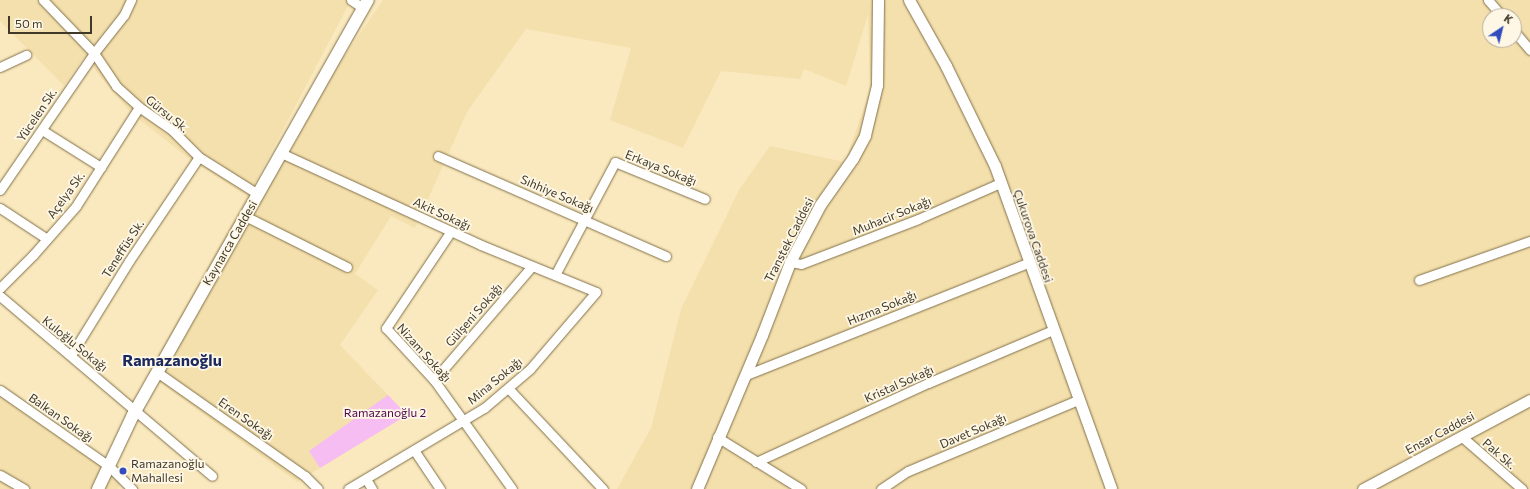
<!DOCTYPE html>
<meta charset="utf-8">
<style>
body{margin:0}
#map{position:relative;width:1530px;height:489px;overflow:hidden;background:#fae9be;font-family:Commissioner,sans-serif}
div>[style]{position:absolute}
.built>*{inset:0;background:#f4e0ad}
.green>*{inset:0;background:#f6bdf3}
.roads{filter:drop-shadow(0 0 1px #807049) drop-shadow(0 0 1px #807049)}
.minor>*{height:9px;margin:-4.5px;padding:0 4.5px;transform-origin:4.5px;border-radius:4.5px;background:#fff}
.tertiary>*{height:11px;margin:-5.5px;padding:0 5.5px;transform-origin:5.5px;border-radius:5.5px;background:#fff}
.secondary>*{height:12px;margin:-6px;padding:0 6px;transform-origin:6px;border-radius:6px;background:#fff}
.dots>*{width:11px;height:11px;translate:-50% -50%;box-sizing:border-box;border:2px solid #fef7e6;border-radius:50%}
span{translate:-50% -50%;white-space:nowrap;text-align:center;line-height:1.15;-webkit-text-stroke:3.5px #fef7e6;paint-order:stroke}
.street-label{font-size:12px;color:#403928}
.park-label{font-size:12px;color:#500650}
.poi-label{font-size:12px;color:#403928}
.left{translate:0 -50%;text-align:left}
.district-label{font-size:16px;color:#1a2960;font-weight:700}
.north{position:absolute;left:1482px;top:8px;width:40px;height:40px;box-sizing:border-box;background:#fef7e6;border:1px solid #b2ab9a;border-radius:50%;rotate:35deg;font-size:11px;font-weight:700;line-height:16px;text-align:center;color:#403928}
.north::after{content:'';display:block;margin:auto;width:14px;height:18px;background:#324cbd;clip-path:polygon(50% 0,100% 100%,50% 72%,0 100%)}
.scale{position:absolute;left:8px;top:16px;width:84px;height:18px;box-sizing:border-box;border:2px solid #403928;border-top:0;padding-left:5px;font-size:12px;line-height:14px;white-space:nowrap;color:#403928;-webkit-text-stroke:3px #fef7e6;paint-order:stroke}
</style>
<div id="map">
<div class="built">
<div style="clip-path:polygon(evenodd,0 0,351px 0,250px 193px,383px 0,1530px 0,1530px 489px,617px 489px,651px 428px,681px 309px,739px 190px,770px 146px,845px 162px,870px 90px,868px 15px,846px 86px,804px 69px,800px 79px,721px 71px,683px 148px,610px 120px,631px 48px,526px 29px,467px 112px,415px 228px,391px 216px,355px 274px,378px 290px,340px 345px,407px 415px,297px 482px,148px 374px,247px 196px,192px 161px,131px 113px,84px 57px,64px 86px,0 21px,0 0,1490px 16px,1514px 16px,1514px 40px,1490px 40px,1490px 16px)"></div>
<div style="clip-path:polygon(0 386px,125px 473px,118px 489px,0 489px)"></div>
</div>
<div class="green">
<div style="clip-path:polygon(388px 395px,407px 415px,320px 468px,309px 451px)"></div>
</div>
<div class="roads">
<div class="minor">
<div style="left:43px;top:0;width:74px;rotate:46.1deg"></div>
<div style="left:94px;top:53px;width:40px;rotate:56deg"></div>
<div style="left:116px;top:86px;width:31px;rotate:42deg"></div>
<div style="left:139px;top:107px;width:40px;rotate:34.9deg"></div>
<div style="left:172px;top:130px;width:38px;rotate:45deg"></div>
<div style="left:199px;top:157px;width:70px;rotate:32.1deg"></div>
<div style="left:351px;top:0;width:14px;rotate:34deg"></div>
<div style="left:1488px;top:0;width:21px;rotate:49deg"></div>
<div style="left:1514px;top:31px;width:25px;rotate:50deg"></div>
<div style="left:0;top:67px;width:29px;rotate:-25deg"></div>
<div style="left:42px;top:130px;width:70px;rotate:32.1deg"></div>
<div style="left:281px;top:153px;width:220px;rotate:24.7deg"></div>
<div style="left:481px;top:245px;width:124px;rotate:22.2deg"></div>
<div style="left:596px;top:292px;width:101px;rotate:130.6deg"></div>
<div style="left:530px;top:369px;width:60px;rotate:139.7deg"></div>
<div style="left:484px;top:408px;width:158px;rotate:149.2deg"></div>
<div style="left:438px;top:156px;width:249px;rotate:23.7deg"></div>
<div style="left:0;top:190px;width:166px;rotate:-55.5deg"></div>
<div style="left:94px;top:53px;width:48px;rotate:-51.7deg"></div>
<div style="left:124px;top:15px;width:17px;rotate:-65deg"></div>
<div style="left:0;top:208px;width:56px;rotate:33.4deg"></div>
<div style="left:245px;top:216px;width:114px;rotate:26.6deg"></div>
<div style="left:451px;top:231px;width:117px;rotate:123.8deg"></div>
<div style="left:386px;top:328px;width:71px;rotate:47.3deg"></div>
<div style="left:434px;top:380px;width:134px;rotate:54.4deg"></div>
<div style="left:790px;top:262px;width:11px;rotate:10deg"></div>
<div style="left:801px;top:264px;width:125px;rotate:-21deg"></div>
<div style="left:918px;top:219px;width:90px;rotate:-23.7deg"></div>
<div style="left:555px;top:275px;width:128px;rotate:-62deg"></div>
<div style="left:615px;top:162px;width:97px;rotate:22.3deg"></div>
<div style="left:1419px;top:280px;width:118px;rotate:-19.4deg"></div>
<div style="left:0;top:288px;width:47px;rotate:-45deg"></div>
<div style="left:33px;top:255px;width:65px;rotate:-48.7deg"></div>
<div style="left:76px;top:206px;width:117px;rotate:-57.5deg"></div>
<div style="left:0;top:296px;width:278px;rotate:40.3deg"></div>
<div style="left:71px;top:355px;width:110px;rotate:-58.3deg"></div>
<div style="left:129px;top:261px;width:125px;rotate:-56.1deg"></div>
<div style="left:157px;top:372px;width:181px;rotate:35.1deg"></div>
<div style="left:305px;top:476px;width:18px;rotate:45deg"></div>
<div style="left:746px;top:375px;width:303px;rotate:-21.7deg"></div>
<div style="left:434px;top:380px;width:150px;rotate:-49.3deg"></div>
<div style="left:508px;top:388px;width:139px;rotate:46.8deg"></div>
<div style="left:0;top:390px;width:133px;rotate:34.9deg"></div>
<div style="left:109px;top:466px;width:33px;rotate:45deg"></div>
<div style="left:1461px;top:436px;width:81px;rotate:41deg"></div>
<div style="left:717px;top:437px;width:99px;rotate:31.8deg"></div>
<div style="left:414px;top:450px;width:47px;rotate:56.3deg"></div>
<div style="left:756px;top:462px;width:189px;rotate:-24.7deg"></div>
<div style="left:928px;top:383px;width:136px;rotate:-23deg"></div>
<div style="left:0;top:475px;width:28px;rotate:30deg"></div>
<div style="left:366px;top:479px;width:12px;rotate:59deg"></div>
<div style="left:881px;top:489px;width:32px;rotate:-34deg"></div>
<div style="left:908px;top:471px;width:184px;rotate:-22.7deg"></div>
</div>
<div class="tertiary">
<div style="left:909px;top:0;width:76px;rotate:60.7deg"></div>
<div style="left:946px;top:66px;width:111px;rotate:63.9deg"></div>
<div style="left:995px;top:166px;width:343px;rotate:70.2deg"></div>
<div style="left:697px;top:489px;width:167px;rotate:-67.1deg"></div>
<div style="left:762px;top:335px;width:78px;rotate:-69deg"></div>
<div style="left:790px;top:262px;width:64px;rotate:-62.2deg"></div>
<div style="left:820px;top:205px;width:57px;rotate:-54.9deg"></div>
<div style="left:853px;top:158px;width:26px;rotate:-62deg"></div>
<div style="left:865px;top:135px;width:51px;rotate:-76.5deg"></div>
<div style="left:877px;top:85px;width:85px;rotate:-89.3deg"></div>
<div style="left:1363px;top:489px;width:189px;rotate:-28.1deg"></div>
</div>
<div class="secondary">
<div style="left:98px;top:489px;width:82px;rotate:-64.7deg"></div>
<div style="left:133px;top:415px;width:477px;rotate:-60.5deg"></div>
</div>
</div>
<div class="dots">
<div style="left:123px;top:471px;background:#324cbd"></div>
</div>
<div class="street-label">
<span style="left:167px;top:114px;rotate:39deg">Gürsu Sk.</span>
<span style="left:37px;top:115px;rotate:-56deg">Yücelen Sk.</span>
<span style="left:661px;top:168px;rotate:22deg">Erkaya Sokağı</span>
<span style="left:557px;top:194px;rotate:23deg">Sıhhiye Sokağı</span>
<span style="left:66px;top:195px;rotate:-54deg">Açelya Sk.</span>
<span style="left:442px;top:214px;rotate:25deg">Akit Sokağı</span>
<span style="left:892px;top:216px;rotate:-22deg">Muhacir Sokağı</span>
<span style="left:1033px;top:236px;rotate:71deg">Çukurova Caddesi</span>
<span style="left:789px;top:240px;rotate:-63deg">Transtek Caddesi</span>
<span style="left:230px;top:243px;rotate:-60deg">Kaynarca Caddesi</span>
<span style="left:123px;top:249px;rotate:-57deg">Teneffüs Sk.</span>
<span style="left:882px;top:308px;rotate:-22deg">Hızma Sokağı</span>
<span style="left:474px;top:315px;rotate:-49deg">Gülşeni Sokağı</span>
<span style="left:75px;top:344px;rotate:39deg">Kuloğlu Sokağı</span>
<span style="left:424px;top:353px;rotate:48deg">Nizam Sokağı</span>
<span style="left:495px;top:381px;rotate:-39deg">Mina Sokağı</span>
<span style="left:899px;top:384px;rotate:-24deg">Kristal Sokağı</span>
<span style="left:61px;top:418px;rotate:35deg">Balkan Sokağı</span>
<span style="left:246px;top:419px;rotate:35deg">Eren Sokağı</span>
<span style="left:973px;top:431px;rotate:-23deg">Davet Sokağı</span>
<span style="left:1440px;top:433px;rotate:-28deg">Ensar Caddesi</span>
<span style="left:1499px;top:454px;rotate:41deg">Pak Sk.</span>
</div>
<div class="park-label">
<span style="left:385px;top:413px">Ramazanoğlu 2</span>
</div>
<div class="poi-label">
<span class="left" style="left:131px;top:471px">Ramazanoğlu<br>Mahallesi</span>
</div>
<div class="district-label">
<span style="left:172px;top:360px">Ramazanoğlu</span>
</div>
<div class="north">K</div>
<div class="scale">50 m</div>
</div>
